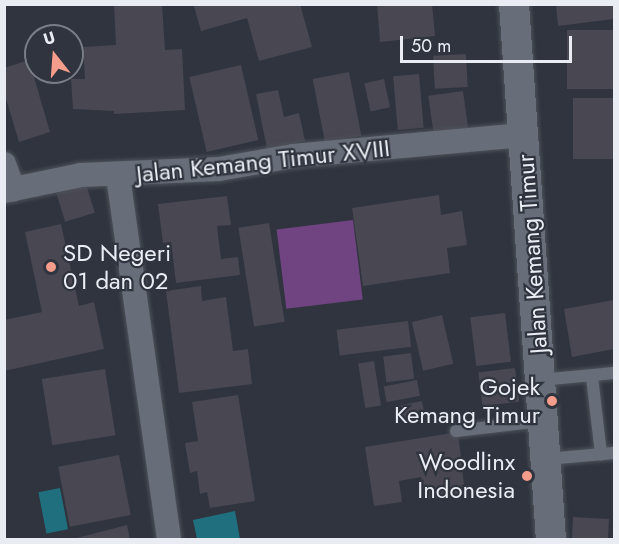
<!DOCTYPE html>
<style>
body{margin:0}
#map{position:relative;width:619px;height:544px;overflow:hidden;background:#2f343e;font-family:Jost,sans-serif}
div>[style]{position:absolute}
.green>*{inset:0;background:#6f4481;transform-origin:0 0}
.water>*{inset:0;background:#1f6f7e;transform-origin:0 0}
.building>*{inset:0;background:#484752;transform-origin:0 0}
.roads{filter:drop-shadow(0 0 2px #4e525a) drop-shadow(0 0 2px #4e525a)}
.service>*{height:12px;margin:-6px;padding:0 6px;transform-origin:6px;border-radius:6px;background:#686e79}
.minor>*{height:24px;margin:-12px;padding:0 12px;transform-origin:12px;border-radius:12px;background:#686e79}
.tertiary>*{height:30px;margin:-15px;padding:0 15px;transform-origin:15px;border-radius:15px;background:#686e79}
.dots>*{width:16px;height:16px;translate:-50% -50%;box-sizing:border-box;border:3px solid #2f343e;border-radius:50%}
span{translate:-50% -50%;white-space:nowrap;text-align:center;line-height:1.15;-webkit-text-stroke:4.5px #2f343e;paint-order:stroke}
.street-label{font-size:24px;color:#e9edf3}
.poi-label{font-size:24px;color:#e9edf3}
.left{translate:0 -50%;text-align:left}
.right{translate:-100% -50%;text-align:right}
.frame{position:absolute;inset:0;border:6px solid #e9edf3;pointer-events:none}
.north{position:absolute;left:24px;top:24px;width:60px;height:60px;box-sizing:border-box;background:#2f343e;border:2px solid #797e86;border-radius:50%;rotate:343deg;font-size:16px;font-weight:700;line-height:24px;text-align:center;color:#e9edf3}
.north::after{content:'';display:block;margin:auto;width:21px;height:27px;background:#f49d8c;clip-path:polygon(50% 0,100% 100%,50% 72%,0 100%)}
.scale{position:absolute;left:400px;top:36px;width:172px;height:27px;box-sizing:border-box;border:3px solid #e9edf3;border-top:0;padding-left:8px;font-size:18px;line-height:21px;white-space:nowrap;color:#e9edf3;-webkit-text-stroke:4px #2f343e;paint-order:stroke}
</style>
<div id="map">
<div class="green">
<div style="left:353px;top:220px;width:80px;height:77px;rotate:83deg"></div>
</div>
<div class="water">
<div style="left:60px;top:488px;width:42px;height:22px;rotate:79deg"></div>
<div style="clip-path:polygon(235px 511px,240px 539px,197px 539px,193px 520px)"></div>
</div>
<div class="building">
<div style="clip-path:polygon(114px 4px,162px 4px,165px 50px,182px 49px,185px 110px,114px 114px,114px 111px,73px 109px,71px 79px,85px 79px,83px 47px,116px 45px)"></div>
<div style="clip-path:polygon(300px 4px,312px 47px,259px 61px,247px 18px,201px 31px,194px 6px)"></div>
<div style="clip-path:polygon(377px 4px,432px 4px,435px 36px,380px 42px)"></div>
<div style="clip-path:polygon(556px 4px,614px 4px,614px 19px,558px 26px)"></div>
<div style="left:614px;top:30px;width:59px;height:47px;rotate:90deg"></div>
<div style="left:466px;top:54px;width:33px;height:33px;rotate:87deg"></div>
<div style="clip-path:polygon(29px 60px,50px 132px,19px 142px,4px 92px,4px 68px)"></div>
<div style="left:241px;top:65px;width:77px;height:53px;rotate:77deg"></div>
<div style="left:349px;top:72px;width:65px;height:37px;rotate:79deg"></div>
<div style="left:419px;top:74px;width:54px;height:26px;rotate:85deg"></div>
<div style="left:384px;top:79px;width:29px;height:20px;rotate:78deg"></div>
<div style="clip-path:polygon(278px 90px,284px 117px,299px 113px,305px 141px,267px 149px,256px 94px)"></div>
<div style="left:463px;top:91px;width:37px;height:35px;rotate:82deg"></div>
<div style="left:614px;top:98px;width:61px;height:41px;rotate:90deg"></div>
<div style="left:86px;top:184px;width:30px;height:31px;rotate:73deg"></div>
<div style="clip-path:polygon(439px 195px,441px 215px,462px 211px,467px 245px,447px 248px,450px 273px,363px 286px,352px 208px)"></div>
<div style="clip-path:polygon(227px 196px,231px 225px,217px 226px,221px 259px,238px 257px,240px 275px,176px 283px,171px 242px,163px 243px,158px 204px)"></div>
<div style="left:269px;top:223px;width:100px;height:31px;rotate:81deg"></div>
<div style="clip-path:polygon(61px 224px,79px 306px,94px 302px,104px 349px,4px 371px,4px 320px,42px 312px,25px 232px)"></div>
<div style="clip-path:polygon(201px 286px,202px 301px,226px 297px,233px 351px,248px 349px,252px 384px,179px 393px,166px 291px)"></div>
<div style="clip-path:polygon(614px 300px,614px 349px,572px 357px,564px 309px)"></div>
<div style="left:505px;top:313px;width:49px;height:35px;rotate:83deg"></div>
<div style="left:442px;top:315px;width:50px;height:31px;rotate:77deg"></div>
<div style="left:408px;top:321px;width:26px;height:72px;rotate:83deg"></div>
<div style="left:411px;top:353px;width:26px;height:28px;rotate:83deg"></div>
<div style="left:374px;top:361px;width:45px;height:16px;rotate:81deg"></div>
<div style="left:515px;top:368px;width:34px;height:37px;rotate:83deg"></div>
<div style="left:105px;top:369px;width:67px;height:64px;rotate:81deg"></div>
<div style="left:417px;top:380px;width:16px;height:34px;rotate:79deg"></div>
<div style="clip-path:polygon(238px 395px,255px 501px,210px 508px,207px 492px,200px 494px,197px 471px,190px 473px,185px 443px,198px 441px,192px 402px)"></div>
<div style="left:422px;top:401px;width:15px;height:22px;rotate:79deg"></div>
<div style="clip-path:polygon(458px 432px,465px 494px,425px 500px,421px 477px,399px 481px,402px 502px,374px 506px,365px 447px)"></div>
<div style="left:119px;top:455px;width:61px;height:62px;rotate:79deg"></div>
<div style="left:573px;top:517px;width:36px;height:23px;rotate:3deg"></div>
<div style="clip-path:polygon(127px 525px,130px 540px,74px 540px,73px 539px)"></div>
</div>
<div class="roads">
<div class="service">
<div style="left:592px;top:377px;width:78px;rotate:83.3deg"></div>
<div style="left:540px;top:380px;width:74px;rotate:-5.4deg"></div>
<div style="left:456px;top:431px;width:88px;rotate:-6.6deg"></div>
<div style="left:547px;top:459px;width:67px;rotate:-5.1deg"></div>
</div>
<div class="minor">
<div style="left:4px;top:164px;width:27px;rotate:70deg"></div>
<div style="left:118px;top:176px;width:368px;rotate:82deg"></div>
<div style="left:4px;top:191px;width:79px;rotate:-11.7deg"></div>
<div style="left:81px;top:175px;width:138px;rotate:-2.5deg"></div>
<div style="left:219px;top:169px;width:75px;rotate:-10deg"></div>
<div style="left:293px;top:156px;width:231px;rotate:-5.2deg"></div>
</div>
<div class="tertiary">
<div style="left:514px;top:4px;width:537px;rotate:86.05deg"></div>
</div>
</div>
<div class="dots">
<div style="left:51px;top:267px;background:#f49d8c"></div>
<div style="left:552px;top:401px;background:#f49d8c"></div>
<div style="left:527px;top:476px;background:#f49d8c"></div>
</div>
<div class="street-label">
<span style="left:263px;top:161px;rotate:-6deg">Jalan Kemang Timur XVIII</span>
<span style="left:532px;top:254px;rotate:-94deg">Jalan Kemang Timur</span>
</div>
<div class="poi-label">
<span class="left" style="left:63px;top:267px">SD Negeri<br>01 dan 02</span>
<span class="right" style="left:540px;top:401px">Gojek<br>Kemang Timur</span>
<span class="right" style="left:515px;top:476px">Woodlinx<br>Indonesia</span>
</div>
<div class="frame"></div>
<div class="north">U</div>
<div class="scale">50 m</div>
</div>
